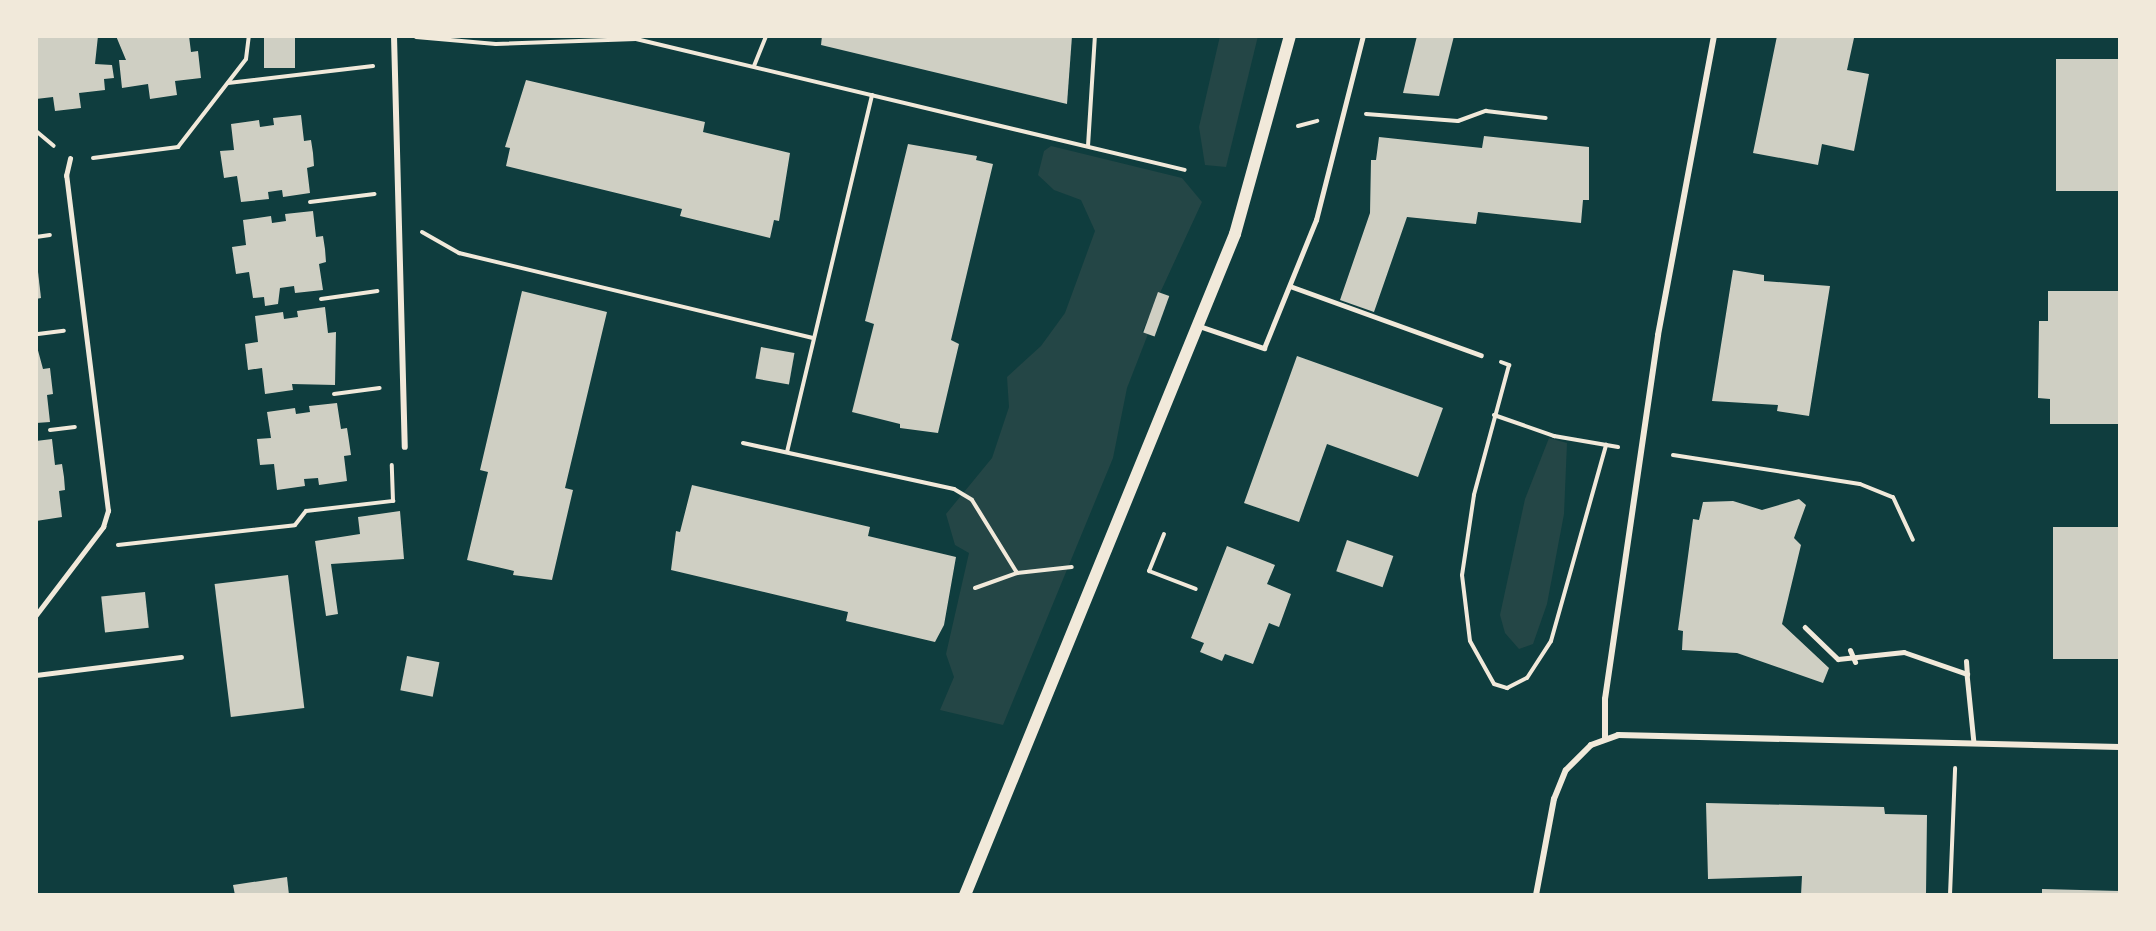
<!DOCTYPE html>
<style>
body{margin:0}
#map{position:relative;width:2156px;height:931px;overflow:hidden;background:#0f3d3e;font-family:Karla,sans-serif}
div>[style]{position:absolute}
.green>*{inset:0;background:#244646}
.building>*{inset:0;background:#cfcfc3;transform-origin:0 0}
.path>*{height:4px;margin:-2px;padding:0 2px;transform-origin:2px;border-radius:2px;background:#f1e9da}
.service>*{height:4.5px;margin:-2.25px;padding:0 2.25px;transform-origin:2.25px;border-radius:2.25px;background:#f1e9da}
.pedestrian>*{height:5px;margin:-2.5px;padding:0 2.5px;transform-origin:2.5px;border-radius:2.5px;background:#f1e9da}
.minor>*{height:6px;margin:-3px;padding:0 3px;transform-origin:3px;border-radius:3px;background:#f1e9da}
.secondary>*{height:12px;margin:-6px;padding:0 6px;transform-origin:6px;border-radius:6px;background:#f1e9da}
span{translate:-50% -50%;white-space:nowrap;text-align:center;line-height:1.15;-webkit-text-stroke:4.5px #f1e9da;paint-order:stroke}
.frame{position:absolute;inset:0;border:38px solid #f1e9da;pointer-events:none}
</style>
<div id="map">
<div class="green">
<div style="clip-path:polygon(1220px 36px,1258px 36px,1226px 167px,1205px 165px,1199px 127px)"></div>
<div style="clip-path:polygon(1051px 146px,1182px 178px,1202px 202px,1142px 332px,1148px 334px,1127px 388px,1113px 458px,1003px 725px,940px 710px,954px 677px,946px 654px,969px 553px,955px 545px,946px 514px,992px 458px,1009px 407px,1007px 377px,1041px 346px,1065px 313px,1095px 231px,1081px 200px,1054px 190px,1038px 175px,1044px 151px)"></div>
<div style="clip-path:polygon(1549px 438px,1567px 443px,1564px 514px,1547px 604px,1533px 644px,1519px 649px,1505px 633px,1500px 615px,1525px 499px)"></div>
</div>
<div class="building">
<div style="clip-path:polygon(36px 36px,98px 36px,95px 64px,112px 65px,114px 78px,104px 79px,105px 90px,79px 93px,81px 108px,55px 111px,53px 97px,36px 99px)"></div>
<div style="clip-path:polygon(116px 36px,189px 36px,191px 52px,198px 51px,201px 78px,175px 81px,177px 95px,150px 99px,148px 84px,122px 88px,119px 60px,126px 60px)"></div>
<div style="left:264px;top:36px;width:31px;height:32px"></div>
<div style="clip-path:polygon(822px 36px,1072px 36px,1067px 104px,821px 45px)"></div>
<div style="clip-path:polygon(1417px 36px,1454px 36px,1439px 96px,1403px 93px)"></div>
<div style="clip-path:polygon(1777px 36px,1854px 38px,1847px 70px,1869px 74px,1854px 151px,1822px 144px,1818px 165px,1753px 153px)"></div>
<div style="left:2056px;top:59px;width:64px;height:132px"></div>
<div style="clip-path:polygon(526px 80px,705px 122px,703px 132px,790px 153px,779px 221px,774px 220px,770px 238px,680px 216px,682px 209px,506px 166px,510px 148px,505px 147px)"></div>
<div style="clip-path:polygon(301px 115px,304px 141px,311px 140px,313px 153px,314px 166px,307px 168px,310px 193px,283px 197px,282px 190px,268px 192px,269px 199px,241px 202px,237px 176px,224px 178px,220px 151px,234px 150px,231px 124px,259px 120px,260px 127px,274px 125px,273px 118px)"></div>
<div style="clip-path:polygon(1484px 136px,1589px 147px,1589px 200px,1583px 200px,1581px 223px,1478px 212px,1476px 224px,1407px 217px,1374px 312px,1340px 300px,1370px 213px,1371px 160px,1376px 160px,1379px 137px,1482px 148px)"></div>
<div style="clip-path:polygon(908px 144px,977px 156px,976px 160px,993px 164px,951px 340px,959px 344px,938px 433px,900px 428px,900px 424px,852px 412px,874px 324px,865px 321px)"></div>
<div style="clip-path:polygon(313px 211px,316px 237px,323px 236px,325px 249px,326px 262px,319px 264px,323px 290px,295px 293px,294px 286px,280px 288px,278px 304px,265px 306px,264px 297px,253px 298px,249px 272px,236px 274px,232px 247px,246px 245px,243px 220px,271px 216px,272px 223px,286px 221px,285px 214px)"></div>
<div style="clip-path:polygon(1733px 270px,1764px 275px,1764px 281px,1830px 286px,1809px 416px,1777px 411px,1778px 405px,1712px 401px)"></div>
<div style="clip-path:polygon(36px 272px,38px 272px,41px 298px,36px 299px)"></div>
<div style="clip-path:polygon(522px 291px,607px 312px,565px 488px,573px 490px,552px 580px,513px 575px,514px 571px,467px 560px,488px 472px,480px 470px)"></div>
<div style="clip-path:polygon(2048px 291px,2120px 291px,2120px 424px,2050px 424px,2050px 399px,2038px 398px,2039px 321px,2048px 321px)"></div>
<div style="left:1158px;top:292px;width:12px;height:43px;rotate:20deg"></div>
<div style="clip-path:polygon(325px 307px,328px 333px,336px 332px,335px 385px,292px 384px,293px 390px,265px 394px,262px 368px,248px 370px,245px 344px,258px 342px,255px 316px,283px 312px,284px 319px,298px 317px,297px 311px)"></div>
<div style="clip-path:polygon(36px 343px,43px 369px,50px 368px,53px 394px,47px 395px,50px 422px,36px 423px)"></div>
<div style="left:761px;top:347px;width:34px;height:32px;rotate:10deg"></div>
<div style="clip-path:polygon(1297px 356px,1443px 408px,1418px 477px,1327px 444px,1299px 522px,1244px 503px)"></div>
<div style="clip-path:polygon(337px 403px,341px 429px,347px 428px,349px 441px,351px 455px,344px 456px,347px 481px,319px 485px,318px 478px,304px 479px,305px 486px,277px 490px,274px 464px,260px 465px,257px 439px,271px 438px,267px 412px,295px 408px,296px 414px,310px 412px,309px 406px)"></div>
<div style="clip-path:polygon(52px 439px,55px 465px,62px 464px,64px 477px,65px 490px,59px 491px,62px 517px,36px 521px,36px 441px)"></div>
<div style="clip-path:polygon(692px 485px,870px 527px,868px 536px,956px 557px,944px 625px,935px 642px,846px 621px,848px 612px,671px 570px,676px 531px,680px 532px)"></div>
<div style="clip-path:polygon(1799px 499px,1806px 505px,1794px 538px,1801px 545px,1782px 624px,1829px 668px,1823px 683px,1737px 653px,1682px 650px,1683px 631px,1678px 630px,1693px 519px,1699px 520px,1703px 502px,1733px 501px,1762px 510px)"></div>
<div style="clip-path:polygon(400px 511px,404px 559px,331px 564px,338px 614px,326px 616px,315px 541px,360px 534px,358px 517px)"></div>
<div style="left:2053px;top:527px;width:67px;height:132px"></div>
<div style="left:1347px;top:540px;width:49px;height:33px;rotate:19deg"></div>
<div style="clip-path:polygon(1227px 546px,1275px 565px,1267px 584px,1291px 594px,1279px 627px,1269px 623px,1253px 664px,1225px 654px,1222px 661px,1200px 652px,1204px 643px,1191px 638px)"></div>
<div style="left:288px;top:575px;width:134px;height:74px;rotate:83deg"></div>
<div style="left:145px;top:592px;width:36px;height:44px;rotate:84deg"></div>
<div style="left:407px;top:656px;width:33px;height:35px;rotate:11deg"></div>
<div style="clip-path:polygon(1706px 803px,1884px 807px,1885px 814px,1927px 815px,1926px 895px,1801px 895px,1802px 876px,1708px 879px)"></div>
<div style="clip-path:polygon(287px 877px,289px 895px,235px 895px,233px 885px)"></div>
<div style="clip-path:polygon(2042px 889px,2120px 891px,2120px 895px,2042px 895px)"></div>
</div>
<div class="path">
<div style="left:416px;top:37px;width:80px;rotate:5deg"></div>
<div style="left:496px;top:44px;width:140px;rotate:-2deg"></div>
<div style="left:636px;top:39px;width:564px;rotate:13.42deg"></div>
<div style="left:754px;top:66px;width:32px;rotate:-68deg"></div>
<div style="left:228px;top:83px;width:146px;rotate:-6.7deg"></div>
<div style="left:1366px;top:114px;width:92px;rotate:4.4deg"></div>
<div style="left:1458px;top:121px;width:30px;rotate:-20deg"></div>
<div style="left:1486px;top:111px;width:60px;rotate:6.7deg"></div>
<div style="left:1298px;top:126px;width:20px;rotate:-15deg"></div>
<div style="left:36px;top:131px;width:23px;rotate:40deg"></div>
<div style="left:1088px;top:146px;width:110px;rotate:-86.4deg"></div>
<div style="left:93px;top:158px;width:86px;rotate:-7.4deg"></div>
<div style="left:178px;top:147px;width:111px;rotate:-52.3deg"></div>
<div style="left:246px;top:59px;width:23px;rotate:-83deg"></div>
<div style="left:310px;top:202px;width:65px;rotate:-7deg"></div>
<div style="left:422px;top:232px;width:43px;rotate:29.6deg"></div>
<div style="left:459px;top:253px;width:364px;rotate:13.5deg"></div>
<div style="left:36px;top:237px;width:14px;rotate:-8deg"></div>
<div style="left:321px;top:299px;width:57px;rotate:-8.1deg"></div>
<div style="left:38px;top:334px;width:26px;rotate:-7deg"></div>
<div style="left:1501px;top:362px;width:9px;rotate:21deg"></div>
<div style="left:1509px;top:365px;width:135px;rotate:105.1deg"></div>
<div style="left:1474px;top:495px;width:81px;rotate:98.5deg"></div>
<div style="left:1462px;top:575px;width:66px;rotate:83.1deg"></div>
<div style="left:1470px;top:641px;width:49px;rotate:60.8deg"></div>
<div style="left:1494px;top:684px;width:14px;rotate:17deg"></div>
<div style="left:1507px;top:688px;width:22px;rotate:-27deg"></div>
<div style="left:1527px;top:678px;width:44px;rotate:-57deg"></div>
<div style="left:1551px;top:641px;width:204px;rotate:-74.3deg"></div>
<div style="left:334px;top:394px;width:46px;rotate:-7.4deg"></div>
<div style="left:1494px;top:415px;width:64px;rotate:19.3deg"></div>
<div style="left:1554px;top:436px;width:65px;rotate:9.8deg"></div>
<div style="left:50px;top:430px;width:25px;rotate:-7deg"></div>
<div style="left:743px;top:443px;width:216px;rotate:12.3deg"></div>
<div style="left:954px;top:489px;width:21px;rotate:31deg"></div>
<div style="left:972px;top:500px;width:86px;rotate:58.3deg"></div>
<div style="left:1017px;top:573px;width:55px;rotate:-6.2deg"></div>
<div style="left:787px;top:452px;width:367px;rotate:-76.6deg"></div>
<div style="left:1673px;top:455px;width:189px;rotate:8.8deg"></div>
<div style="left:1860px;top:484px;width:35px;rotate:22deg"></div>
<div style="left:1893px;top:497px;width:47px;rotate:65.1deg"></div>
<div style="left:1164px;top:534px;width:40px;rotate:112deg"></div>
<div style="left:1149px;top:571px;width:50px;rotate:21deg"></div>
<div style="left:118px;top:545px;width:178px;rotate:-6.4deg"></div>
<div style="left:295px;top:525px;width:18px;rotate:-52deg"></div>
<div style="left:306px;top:511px;width:88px;rotate:-6.6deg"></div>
<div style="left:393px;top:501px;width:36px;rotate:-92deg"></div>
<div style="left:975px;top:588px;width:45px;rotate:-19.7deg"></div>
<div style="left:1950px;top:895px;width:127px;rotate:-87.7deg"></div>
</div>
<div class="service">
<div style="left:1290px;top:286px;width:203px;rotate:19.9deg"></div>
<div style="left:1199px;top:326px;width:69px;rotate:18.7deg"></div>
<div style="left:1264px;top:348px;width:138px;rotate:-67.9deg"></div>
<div style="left:1316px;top:220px;width:190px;rotate:-75.7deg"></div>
<div style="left:36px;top:615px;width:111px;rotate:-52.7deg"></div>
<div style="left:103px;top:527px;width:17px;rotate:-73deg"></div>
<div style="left:108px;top:511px;width:338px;rotate:-97.1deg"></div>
<div style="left:66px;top:176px;width:18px;rotate:-77deg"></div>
<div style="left:1805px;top:627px;width:46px;rotate:44.1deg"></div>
<div style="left:1838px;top:659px;width:66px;rotate:-6.1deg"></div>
<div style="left:1904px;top:652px;width:67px;rotate:19.2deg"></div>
<div style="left:1967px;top:674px;width:69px;rotate:84.2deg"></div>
<div style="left:36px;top:675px;width:146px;rotate:-7.1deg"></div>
</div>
<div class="pedestrian">
<div style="left:1850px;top:650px;width:13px;rotate:67deg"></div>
<div style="left:1966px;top:661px;width:13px;rotate:86deg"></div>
</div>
<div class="minor">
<div style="left:394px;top:36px;width:411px;rotate:88.5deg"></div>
<div style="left:1605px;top:739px;width:40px;rotate:-90deg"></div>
<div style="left:1605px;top:699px;width:368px;rotate:-81.7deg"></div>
<div style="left:1658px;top:335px;width:304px;rotate:-79.4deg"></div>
<div style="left:1536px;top:895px;width:98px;rotate:-79.4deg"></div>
<div style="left:1554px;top:799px;width:31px;rotate:-68deg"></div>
<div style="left:1566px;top:770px;width:35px;rotate:-45deg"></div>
<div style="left:1591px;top:745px;width:29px;rotate:-20deg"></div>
<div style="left:1618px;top:735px;width:502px;rotate:1.37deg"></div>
</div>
<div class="secondary">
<div style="left:965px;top:895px;width:714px;rotate:-67.78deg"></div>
<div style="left:1235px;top:234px;width:205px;rotate:-74.5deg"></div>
</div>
<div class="frame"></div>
</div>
